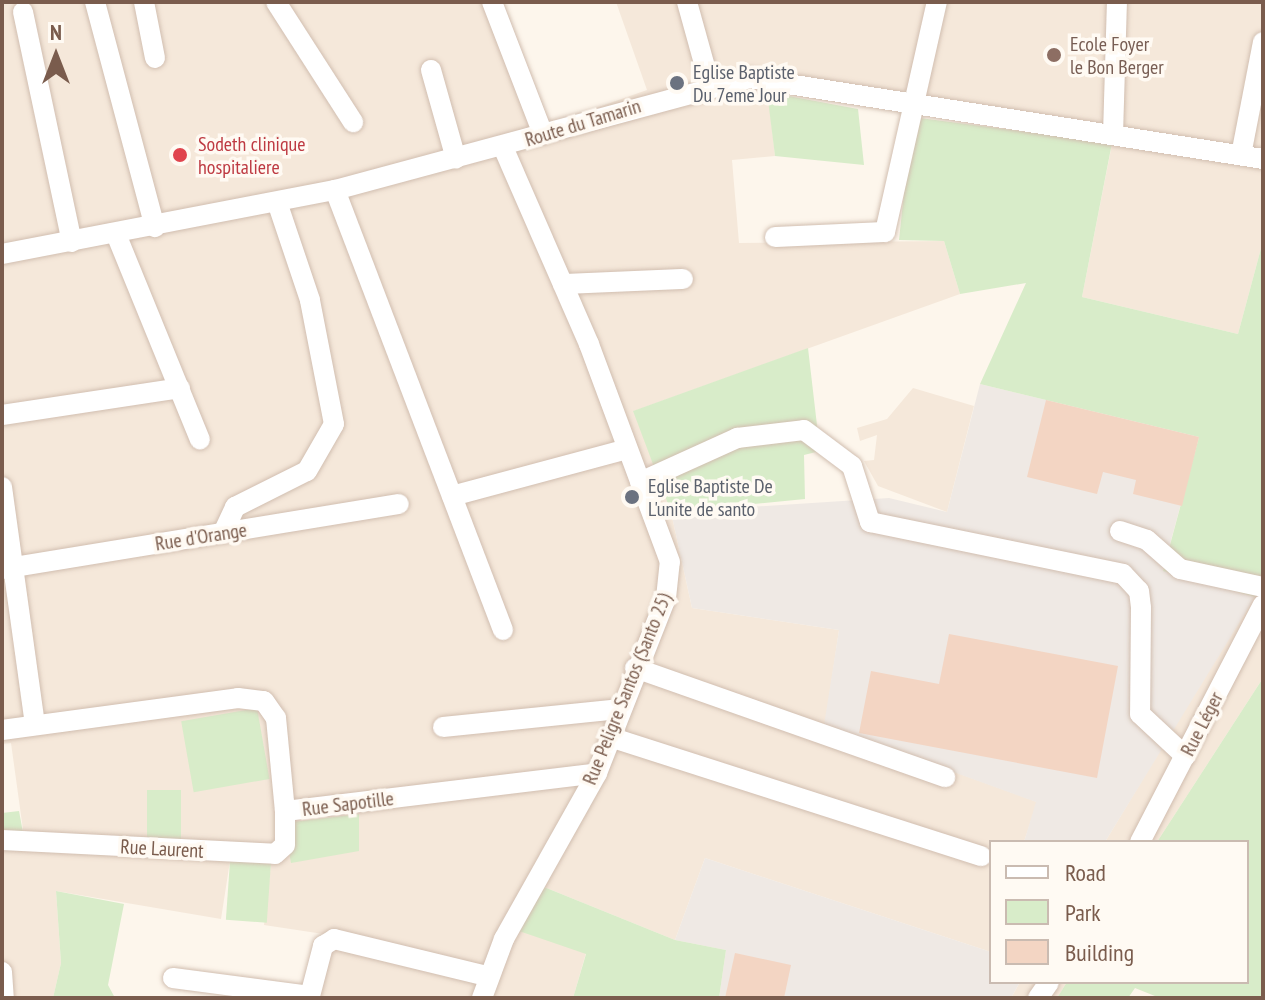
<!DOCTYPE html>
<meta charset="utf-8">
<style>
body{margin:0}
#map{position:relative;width:1265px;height:1000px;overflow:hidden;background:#fdf6ec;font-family:"PT Sans Narrow",sans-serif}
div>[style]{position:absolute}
.residential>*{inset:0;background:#f5e8da}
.industrial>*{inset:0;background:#efe9e4}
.green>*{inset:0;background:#d8ecc9;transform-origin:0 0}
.building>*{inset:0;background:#f3d5c3}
.roads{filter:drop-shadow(0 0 2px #d1beb0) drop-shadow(0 0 2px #d1beb0)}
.minor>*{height:20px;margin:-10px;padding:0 10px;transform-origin:10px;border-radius:10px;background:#fff}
.dots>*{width:22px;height:22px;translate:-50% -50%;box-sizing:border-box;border:4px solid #fffaf3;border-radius:50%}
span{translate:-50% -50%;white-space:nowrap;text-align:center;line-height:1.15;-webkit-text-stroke:7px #fffaf3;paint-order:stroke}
.education-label{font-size:20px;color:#785e54}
.left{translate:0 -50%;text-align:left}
.worship-label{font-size:20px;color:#5b616d}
.street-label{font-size:20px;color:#7a5c4d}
.health-label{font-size:20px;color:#be3a42}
.frame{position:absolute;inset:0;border:4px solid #7a5c4d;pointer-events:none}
.legend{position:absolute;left:989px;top:840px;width:260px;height:144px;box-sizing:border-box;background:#fffaf3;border:2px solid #cabbb1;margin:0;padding:10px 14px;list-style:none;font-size:24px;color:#7a5c4d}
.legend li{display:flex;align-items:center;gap:16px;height:40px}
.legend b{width:40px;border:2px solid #cabbb1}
.north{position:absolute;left:16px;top:16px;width:80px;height:80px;-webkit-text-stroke:6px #fffaf3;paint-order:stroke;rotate:0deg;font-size:22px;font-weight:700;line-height:32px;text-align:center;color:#7a5c4d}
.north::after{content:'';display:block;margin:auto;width:28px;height:36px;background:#7a5c4d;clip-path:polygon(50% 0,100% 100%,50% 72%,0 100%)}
</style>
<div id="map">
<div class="residential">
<div style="clip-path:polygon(2px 2px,503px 2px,550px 124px,647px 90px,616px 2px,1263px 2px,1263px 241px,1238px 334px,1082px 297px,1112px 144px,768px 92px,775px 156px,732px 160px,739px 243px,944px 241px,960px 294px,634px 411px,671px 512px,692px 608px,839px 630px,825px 725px,1037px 802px,1024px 842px,991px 842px,991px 952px,705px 858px,675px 940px,544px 887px,586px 953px,573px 998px,318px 998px,330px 935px,264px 925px,271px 864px,230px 861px,221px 919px,56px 891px,61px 963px,53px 998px,2px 998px,2px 839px,24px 837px,11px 743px,2px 744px)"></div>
<div style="clip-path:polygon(913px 388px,974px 406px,947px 512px,878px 486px,864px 461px,874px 460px,877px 435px,860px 441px,857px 428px,887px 419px)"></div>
<div style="clip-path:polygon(1263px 580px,1263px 678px,1157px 842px,1105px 842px)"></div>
<div style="clip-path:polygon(1020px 982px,1067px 982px,1057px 998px,1011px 998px)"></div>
</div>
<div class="industrial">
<div style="clip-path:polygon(980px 384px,1199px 437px,1163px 570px,1255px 597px,1105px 842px,1024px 842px,1036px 802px,824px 725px,839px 630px,692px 608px,671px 512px,889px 498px,947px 512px)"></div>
<div style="clip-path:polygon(705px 858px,991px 952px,991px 982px,1020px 982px,1011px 998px,719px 998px,726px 950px,675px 940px)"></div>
</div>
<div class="green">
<div style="clip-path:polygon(767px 92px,858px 109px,864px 165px,775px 156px)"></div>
<div style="clip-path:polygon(912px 117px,1112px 143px,1082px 297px,1238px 334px,1263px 241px,1263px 580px,1255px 597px,1163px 571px,1199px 437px,980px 384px,1026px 283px,960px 294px,944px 241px,899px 240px)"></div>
<div style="clip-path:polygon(808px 348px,820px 451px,804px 455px,805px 499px,671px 512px,633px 411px)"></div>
<div style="clip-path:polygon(1263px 678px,1263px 998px,1160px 998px,1135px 988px,1128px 998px,1057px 998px,1067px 982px,1247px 982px,1247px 842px,1157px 842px)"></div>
<div style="left:257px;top:708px;width:72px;height:77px;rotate:80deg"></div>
<div style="left:181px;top:790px;width:52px;height:34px;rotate:90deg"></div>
<div style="clip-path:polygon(19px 811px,24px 838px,2px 839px,2px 813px)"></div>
<div style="clip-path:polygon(359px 814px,359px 851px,291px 863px,284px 823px)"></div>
<div style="left:230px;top:861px;width:41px;height:59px;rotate:4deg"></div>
<div style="clip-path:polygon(544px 887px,675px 940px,726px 950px,719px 998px,573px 998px,586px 954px,519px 931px)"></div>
<div style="clip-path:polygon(56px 891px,124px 904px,108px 985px,115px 998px,53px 998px,61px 963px)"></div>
</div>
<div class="building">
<div style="clip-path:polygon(1046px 400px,1199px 437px,1182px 506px,1133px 494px,1136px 480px,1103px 472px,1097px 494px,1027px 477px)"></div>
<div style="clip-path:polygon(949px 634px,1118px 666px,1097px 778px,859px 733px,871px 671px,939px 684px)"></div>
<div style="clip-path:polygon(735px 953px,791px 965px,784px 998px,725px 998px)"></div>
</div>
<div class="roads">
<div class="minor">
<div style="left:95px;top:2px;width:233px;rotate:75.1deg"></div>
<div style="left:144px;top:2px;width:57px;rotate:78.9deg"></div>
<div style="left:276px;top:2px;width:143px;rotate:57.3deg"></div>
<div style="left:492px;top:2px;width:142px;rotate:68.9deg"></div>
<div style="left:687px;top:2px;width:86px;rotate:74.5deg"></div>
<div style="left:23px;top:12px;width:235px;rotate:78deg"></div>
<div style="left:431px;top:70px;width:92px;rotate:74.3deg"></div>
<div style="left:1113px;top:135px;width:133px;rotate:-88.3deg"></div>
<div style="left:1241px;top:155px;width:115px;rotate:-79deg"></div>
<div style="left:335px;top:190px;width:471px;rotate:69.1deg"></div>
<div style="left:116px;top:234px;width:222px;rotate:67.8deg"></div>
<div style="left:775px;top:237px;width:110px;rotate:-2.6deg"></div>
<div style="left:885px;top:232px;width:236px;rotate:-77.3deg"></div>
<div style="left:2px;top:254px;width:339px;rotate:-10.9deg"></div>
<div style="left:335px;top:190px;width:430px;rotate:-15.1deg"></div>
<div style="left:750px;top:78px;width:519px;rotate:8.97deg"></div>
<div style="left:563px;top:284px;width:120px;rotate:-2.4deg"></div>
<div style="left:2px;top:415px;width:180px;rotate:-8.6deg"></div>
<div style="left:640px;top:482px;width:107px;rotate:-24.4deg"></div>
<div style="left:737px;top:438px;width:67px;rotate:-6.8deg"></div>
<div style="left:804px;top:430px;width:60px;rotate:36.9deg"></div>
<div style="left:852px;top:466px;width:59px;rotate:72.2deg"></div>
<div style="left:870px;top:522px;width:258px;rotate:11.6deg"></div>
<div style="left:1123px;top:574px;width:23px;rotate:47deg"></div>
<div style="left:1139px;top:591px;width:17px;rotate:83deg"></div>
<div style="left:1141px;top:608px;width:106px;rotate:90.5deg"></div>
<div style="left:1140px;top:714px;width:62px;rotate:43deg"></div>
<div style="left:2px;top:487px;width:240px;rotate:82.1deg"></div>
<div style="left:452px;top:496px;width:181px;rotate:-15deg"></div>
<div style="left:1120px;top:531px;width:28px;rotate:18deg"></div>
<div style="left:1147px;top:540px;width:44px;rotate:41.3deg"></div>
<div style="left:1180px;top:569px;width:85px;rotate:12.2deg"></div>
<div style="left:223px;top:533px;width:29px;rotate:-65deg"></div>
<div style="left:235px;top:507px;width:80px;rotate:-26.6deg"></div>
<div style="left:307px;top:471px;width:54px;rotate:-60.1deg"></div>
<div style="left:334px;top:424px;width:126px;rotate:-101deg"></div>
<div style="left:310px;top:300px;width:103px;rotate:-108.6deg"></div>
<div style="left:2px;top:569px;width:402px;rotate:-9.3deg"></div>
<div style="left:635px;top:668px;width:329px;rotate:19.4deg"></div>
<div style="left:443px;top:727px;width:179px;rotate:-5.8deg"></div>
<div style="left:2px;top:730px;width:238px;rotate:-7.7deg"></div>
<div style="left:238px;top:698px;width:26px;rotate:7deg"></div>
<div style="left:264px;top:701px;width:21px;rotate:55deg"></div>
<div style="left:276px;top:718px;width:93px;rotate:84.5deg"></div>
<div style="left:285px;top:811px;width:314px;rotate:-6.9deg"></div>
<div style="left:610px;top:737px;width:390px;rotate:17.8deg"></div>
<div style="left:2px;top:840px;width:273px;rotate:2.9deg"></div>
<div style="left:275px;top:854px;width:13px;rotate:-42deg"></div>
<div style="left:285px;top:845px;width:34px;rotate:-90deg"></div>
<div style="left:1140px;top:842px;width:267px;rotate:-62.6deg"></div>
<div style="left:2px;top:972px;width:26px;rotate:86deg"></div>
<div style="left:173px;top:978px;width:138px;rotate:7.5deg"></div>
<div style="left:310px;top:996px;width:52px;rotate:-75.4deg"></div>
<div style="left:323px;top:946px;width:13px;rotate:-32deg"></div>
<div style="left:334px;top:939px;width:157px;rotate:13.6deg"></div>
<div style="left:482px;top:998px;width:63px;rotate:-69.6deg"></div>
<div style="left:504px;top:939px;width:190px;rotate:-60.7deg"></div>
<div style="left:597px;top:773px;width:188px;rotate:-68.5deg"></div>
<div style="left:666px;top:598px;width:36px;rotate:-84deg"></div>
<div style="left:670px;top:562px;width:233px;rotate:-110.4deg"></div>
<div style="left:589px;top:344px;width:215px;rotate:-113.6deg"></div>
<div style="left:1038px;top:998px;width:19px;rotate:-55deg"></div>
</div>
</div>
<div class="dots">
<div style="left:1054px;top:55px;background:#8d6e63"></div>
<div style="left:677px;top:83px;background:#6b7280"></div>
<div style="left:180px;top:155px;background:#e0444e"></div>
<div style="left:632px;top:497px;background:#6b7280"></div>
</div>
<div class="education-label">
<span class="left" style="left:1070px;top:56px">Ecole Foyer<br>le Bon Berger</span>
</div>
<div class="worship-label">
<span class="left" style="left:693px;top:84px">Eglise Baptiste<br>Du 7eme Jour</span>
<span class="left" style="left:648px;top:498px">Eglise Baptiste De<br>L'unite de santo</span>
</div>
<div class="street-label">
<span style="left:583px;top:123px;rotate:-17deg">Route du Tamarin</span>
<span style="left:201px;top:537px;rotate:-9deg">Rue d'Orange</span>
<span style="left:627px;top:689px;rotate:-68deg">Rue Peligre Santos (Santo 25)</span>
<span style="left:1202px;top:724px;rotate:-63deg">Rue Léger</span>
<span style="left:348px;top:804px;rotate:-7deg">Rue Sapotille</span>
<span style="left:162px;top:849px;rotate:3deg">Rue Laurent</span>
</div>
<div class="health-label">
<span class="left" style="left:198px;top:156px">Sodeth clinique<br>hospitaliere</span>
</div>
<div class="frame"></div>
<ul class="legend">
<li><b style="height:10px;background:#fff"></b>Road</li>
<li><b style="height:22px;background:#d8ecc9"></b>Park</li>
<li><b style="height:22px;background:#f3d5c3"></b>Building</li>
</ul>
<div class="north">N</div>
</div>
